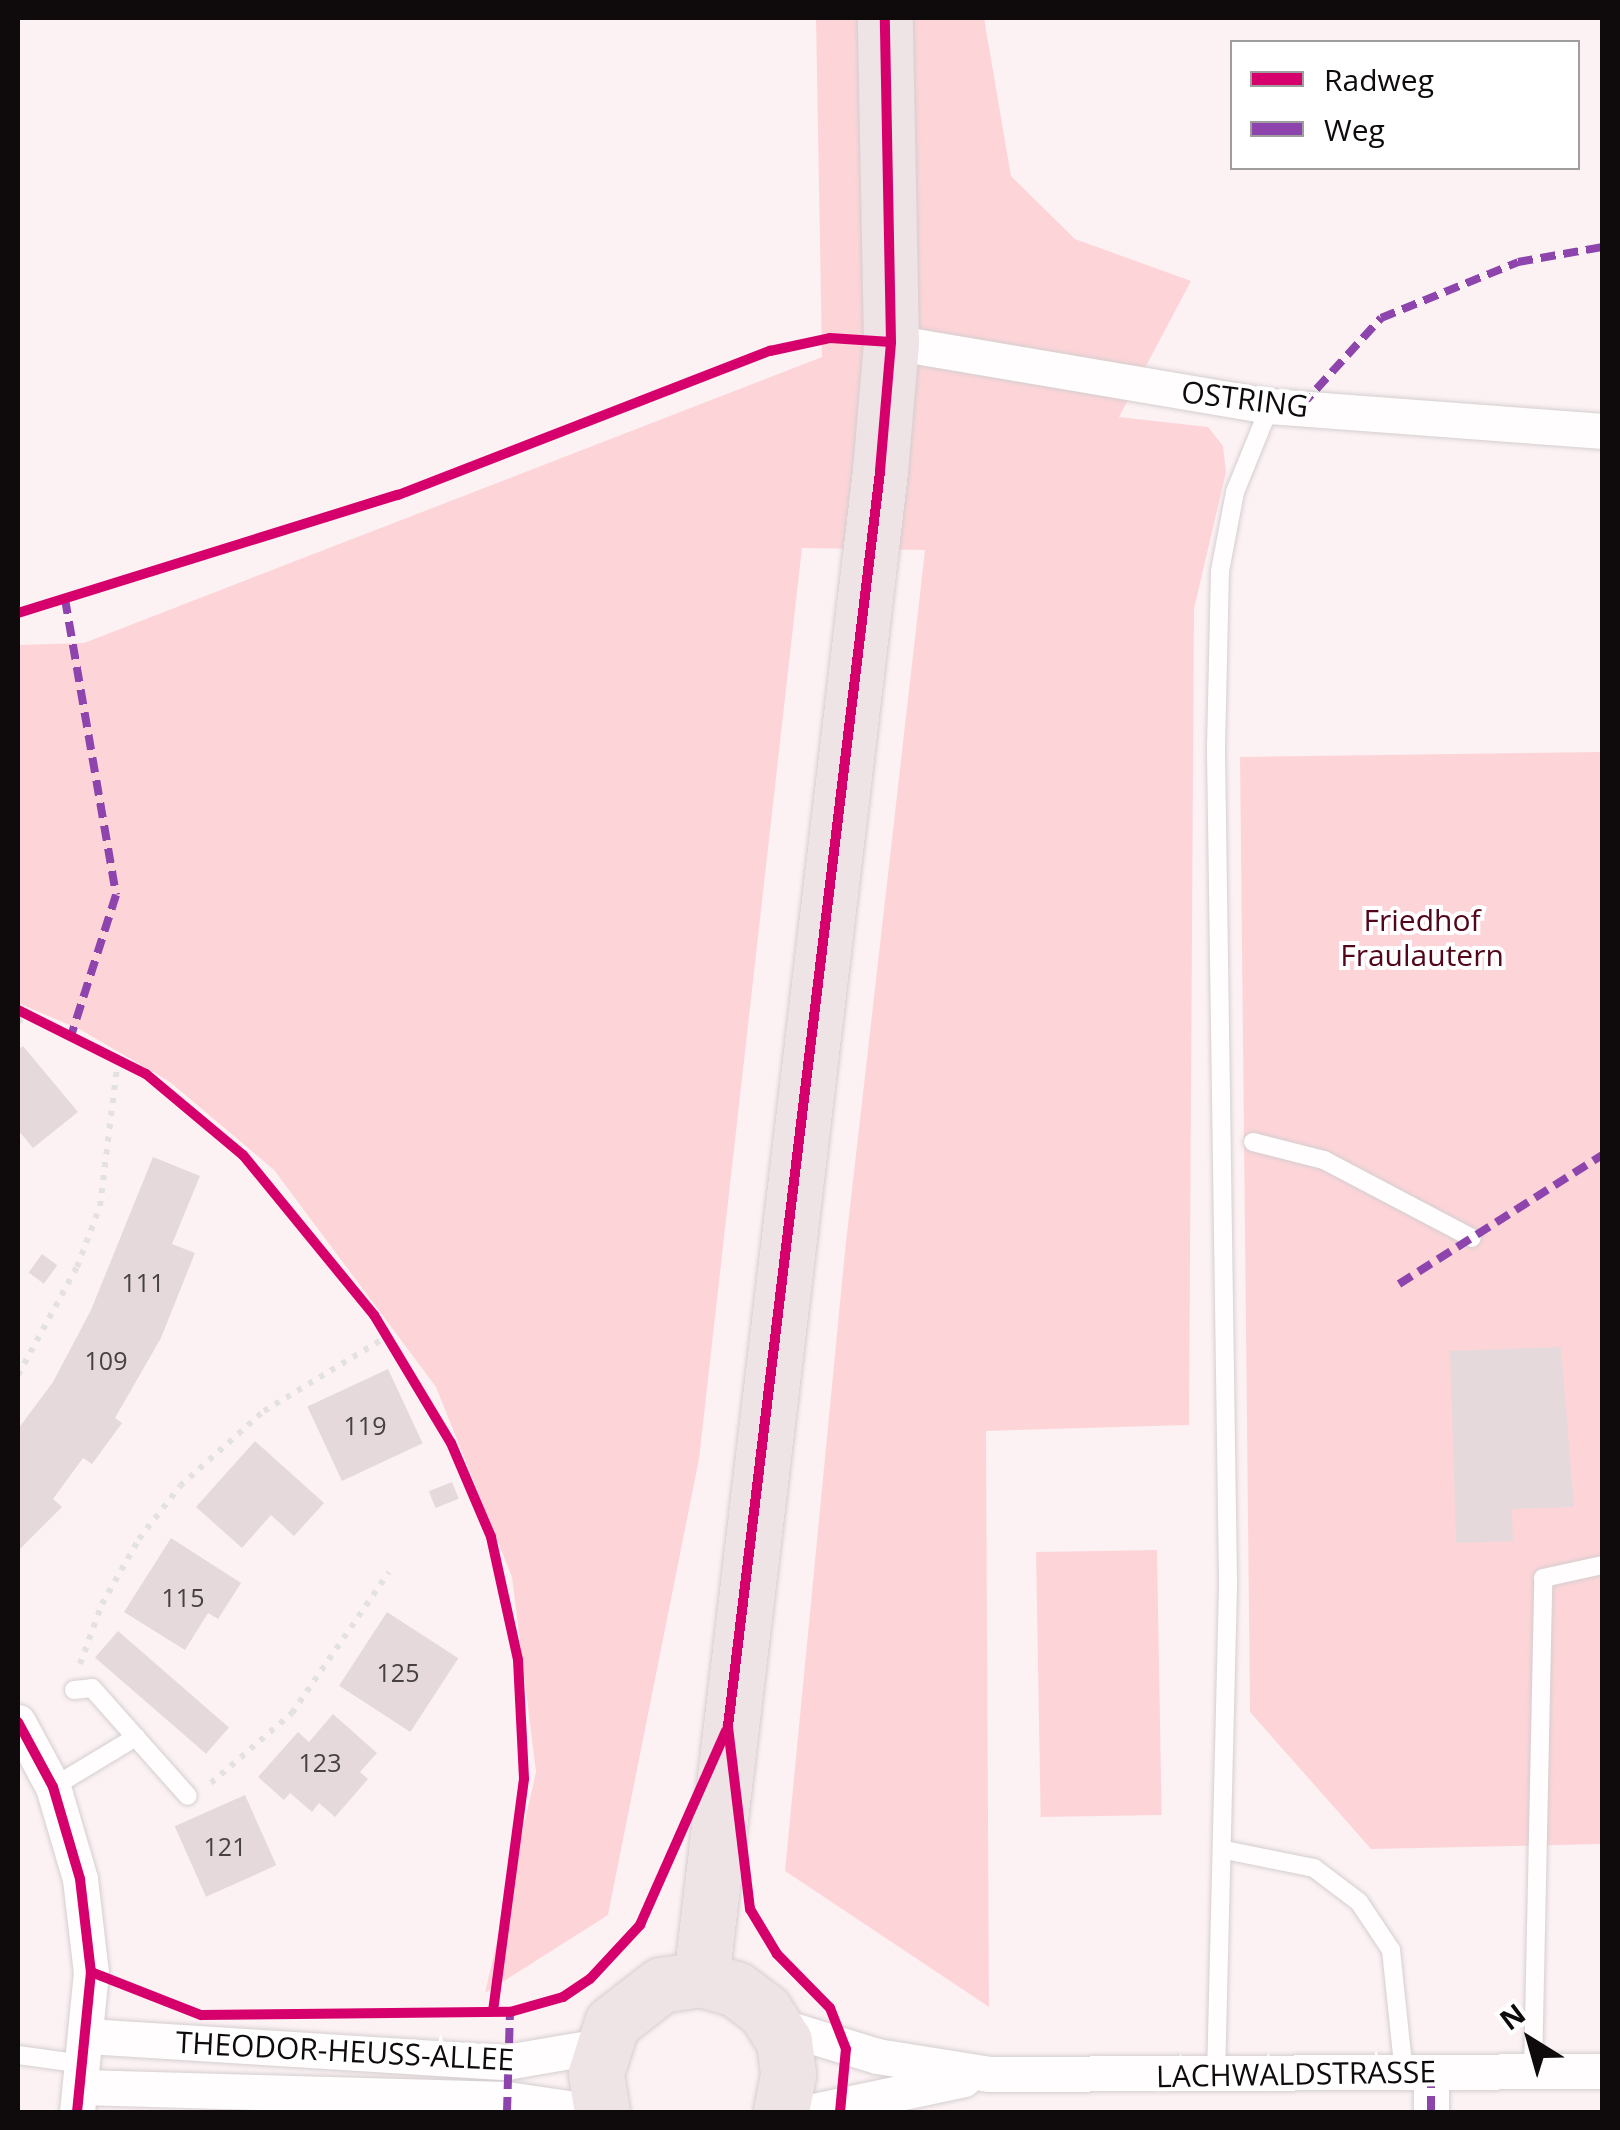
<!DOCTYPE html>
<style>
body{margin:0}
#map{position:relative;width:1620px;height:2130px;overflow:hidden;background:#fcf2f4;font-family:"Open Sans",sans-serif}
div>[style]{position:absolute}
.green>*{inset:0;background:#fdd5d9;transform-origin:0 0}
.building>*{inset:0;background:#e5d9db;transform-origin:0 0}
.path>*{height:6px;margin-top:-3px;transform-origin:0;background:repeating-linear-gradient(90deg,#e3e1e1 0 5px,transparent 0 13px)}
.roads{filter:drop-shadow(0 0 2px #d5cecf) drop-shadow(0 0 2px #d5cecf)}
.service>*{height:18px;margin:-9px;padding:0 9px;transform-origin:9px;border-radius:9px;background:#fffdfd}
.minor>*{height:35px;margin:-17.5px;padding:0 17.5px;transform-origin:17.5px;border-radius:17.5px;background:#fffdfd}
.primary>*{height:55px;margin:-27.5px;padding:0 27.5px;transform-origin:27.5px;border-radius:27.5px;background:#eee3e5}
.quiet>*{height:8px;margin-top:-4px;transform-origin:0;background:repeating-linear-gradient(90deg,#8e44ad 0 15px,transparent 0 23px)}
.cycleway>*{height:10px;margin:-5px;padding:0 5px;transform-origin:5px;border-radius:5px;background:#d6006c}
span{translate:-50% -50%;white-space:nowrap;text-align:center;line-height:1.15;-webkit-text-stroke:8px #fff;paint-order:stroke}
.number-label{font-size:25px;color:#484142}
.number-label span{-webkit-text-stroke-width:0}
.street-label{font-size:30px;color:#0f0a0b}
.park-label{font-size:30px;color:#53051b}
.frame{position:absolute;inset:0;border:20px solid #0f0a0b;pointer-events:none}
.legend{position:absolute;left:1230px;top:40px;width:350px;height:130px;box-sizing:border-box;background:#fff;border:2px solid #9f9d9d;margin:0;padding:12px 18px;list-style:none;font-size:30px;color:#0f0a0b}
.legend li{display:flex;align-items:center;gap:20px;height:50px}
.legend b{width:50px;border:2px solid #9f9d9d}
.north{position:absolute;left:1480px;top:1990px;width:100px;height:100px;-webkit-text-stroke:8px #fff;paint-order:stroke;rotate:323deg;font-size:28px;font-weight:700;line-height:40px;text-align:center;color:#0f0a0b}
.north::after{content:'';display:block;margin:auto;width:35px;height:45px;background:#0f0a0b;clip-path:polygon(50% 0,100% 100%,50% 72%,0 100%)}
</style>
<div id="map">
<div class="green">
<div style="clip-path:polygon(816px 18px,984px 18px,1011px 176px,1075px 239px,1191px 281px,1119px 417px,1208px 427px,1223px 446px,1226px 472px,1194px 609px,1189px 1425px,986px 1431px,989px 2007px,785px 1871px,845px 1251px,925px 550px,802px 548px,699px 1459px,608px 1915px,485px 1993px,536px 1772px,512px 1577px,436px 1387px,274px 1170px,170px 1082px,81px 1030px,18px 1003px,18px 645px,84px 643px,822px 357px)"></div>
<div style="clip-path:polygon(1602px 752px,1602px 1867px,1601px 1844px,1371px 1849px,1250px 1712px,1240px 757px)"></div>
<div style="left:1157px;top:1550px;width:265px;height:121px;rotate:89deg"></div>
</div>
<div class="building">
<div style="clip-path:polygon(23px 1046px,78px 1112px,33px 1148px,18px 1130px,18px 1050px)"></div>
<div style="clip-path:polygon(153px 1157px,200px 1176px,172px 1244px,195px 1253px,161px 1338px,115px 1418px,122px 1423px,92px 1464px,83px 1458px,53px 1499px,62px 1507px,18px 1551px,18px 1429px,53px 1382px,91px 1310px)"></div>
<div style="left:42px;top:1254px;width:19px;height:23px;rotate:36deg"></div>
<div style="clip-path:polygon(1561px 1347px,1574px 1507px,1512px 1509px,1513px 1541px,1456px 1543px,1450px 1351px)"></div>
<div style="left:388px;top:1369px;width:82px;height:89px;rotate:65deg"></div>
<div style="clip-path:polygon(255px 1441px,324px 1503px,294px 1536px,271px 1515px,242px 1548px,196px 1507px)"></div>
<div style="left:452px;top:1482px;width:18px;height:25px;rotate:68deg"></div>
<div style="clip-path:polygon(171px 1538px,241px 1583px,218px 1619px,208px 1613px,185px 1650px,124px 1612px)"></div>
<div style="left:387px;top:1612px;width:85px;height:88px;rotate:33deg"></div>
<div style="left:118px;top:1631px;width:147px;height:35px;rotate:41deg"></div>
<div style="clip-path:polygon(333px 1714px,377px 1753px,360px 1772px,368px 1779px,335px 1817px,319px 1803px,312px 1812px,290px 1793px,284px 1800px,258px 1777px,298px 1732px,309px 1742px)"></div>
<div style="left:245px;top:1795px;width:77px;height:77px;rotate:66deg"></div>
</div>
<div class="path">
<div style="left:18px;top:1022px;width:13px;rotate:-39deg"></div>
<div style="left:18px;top:1375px;width:123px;rotate:-61.4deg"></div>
<div style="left:77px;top:1267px;width:65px;rotate:-69.3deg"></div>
<div style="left:100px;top:1206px;width:148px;rotate:-83deg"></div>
<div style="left:80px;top:1664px;width:64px;rotate:-69.9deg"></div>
<div style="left:102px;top:1604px;width:75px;rotate:-60.4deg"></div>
<div style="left:139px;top:1539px;width:67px;rotate:-52.3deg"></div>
<div style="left:180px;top:1486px;width:113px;rotate:-41.8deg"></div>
<div style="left:264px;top:1411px;width:145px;rotate:-31.2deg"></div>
<div style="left:211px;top:1783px;width:107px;rotate:-40.8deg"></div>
<div style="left:292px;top:1713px;width:171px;rotate:-55.5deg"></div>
</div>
<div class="roads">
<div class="service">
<div style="left:1253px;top:1142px;width:73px;rotate:14.2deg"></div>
<div style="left:1324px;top:1160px;width:167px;rotate:27.8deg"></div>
<div style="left:74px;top:1690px;width:18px;rotate:-6deg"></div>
<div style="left:92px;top:1688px;width:144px;rotate:48.4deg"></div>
<div style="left:53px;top:1787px;width:97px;rotate:-31.1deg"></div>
<div style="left:1225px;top:1850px;width:91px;rotate:11.4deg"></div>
<div style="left:1314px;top:1868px;width:56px;rotate:37.1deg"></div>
<div style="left:1359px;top:1902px;width:58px;rotate:56.3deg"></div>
<div style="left:1391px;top:1950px;width:125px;rotate:84deg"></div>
<div style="left:18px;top:2055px;width:67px;rotate:7.8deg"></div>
<div style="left:1533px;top:2072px;width:494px;rotate:-88.8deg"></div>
<div style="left:1543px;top:1578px;width:60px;rotate:-12.4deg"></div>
<div style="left:1216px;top:2077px;width:497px;rotate:-88.6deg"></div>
<div style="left:1228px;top:1580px;width:833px;rotate:-90.83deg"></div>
<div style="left:1216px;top:747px;width:176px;rotate:-88.7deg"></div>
<div style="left:1220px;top:571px;width:80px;rotate:-79.2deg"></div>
<div style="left:1235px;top:492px;width:93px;rotate:-67.9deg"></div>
</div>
<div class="minor">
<div style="left:891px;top:342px;width:384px;rotate:9.6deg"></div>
<div style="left:1270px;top:406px;width:333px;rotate:4.3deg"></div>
<div style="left:18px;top:1722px;width:74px;rotate:61.7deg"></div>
<div style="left:53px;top:1787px;width:96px;rotate:73.6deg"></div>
<div style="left:80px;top:1879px;width:94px;rotate:83.3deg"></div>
<div style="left:91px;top:1972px;width:141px;rotate:95.7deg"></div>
<div style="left:773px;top:2024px;width:109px;rotate:17.1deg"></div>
<div style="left:877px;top:2056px;width:113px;rotate:9.1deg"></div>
<div style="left:989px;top:2074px;width:613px;rotate:-0.28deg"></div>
<div style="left:87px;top:2036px;width:420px;rotate:3.6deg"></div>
<div style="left:506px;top:2062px;width:95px;rotate:-9.7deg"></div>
<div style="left:1431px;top:2073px;width:39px;rotate:90deg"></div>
<div style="left:81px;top:2087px;width:426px;rotate:1.6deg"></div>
<div style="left:507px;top:2099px;width:89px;rotate:8.4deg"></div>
<div style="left:809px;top:2112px;width:158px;rotate:-12deg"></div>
</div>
<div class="primary">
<div style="left:701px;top:1979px;width:1519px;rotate:-83.23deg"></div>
<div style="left:880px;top:471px;width:129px;rotate:-85.1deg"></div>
<div style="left:891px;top:342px;width:324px;rotate:-91.1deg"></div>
<div style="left:602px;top:2112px;width:39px;rotate:-99deg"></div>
<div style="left:596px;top:2073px;width:52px;rotate:-72.3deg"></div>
<div style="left:612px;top:2023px;width:62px;rotate:-37.8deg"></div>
<div style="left:661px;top:1985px;width:40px;rotate:-8.5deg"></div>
<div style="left:701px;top:1979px;width:36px;rotate:16deg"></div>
<div style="left:736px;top:1989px;width:36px;rotate:37deg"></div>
<div style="left:765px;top:2011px;width:36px;rotate:58deg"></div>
<div style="left:784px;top:2041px;width:34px;rotate:83deg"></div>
<div style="left:788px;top:2075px;width:38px;rotate:101deg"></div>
</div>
</div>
<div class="quiet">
<div style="left:1301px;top:406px;width:119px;rotate:-47.7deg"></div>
<div style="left:1381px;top:318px;width:148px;rotate:-22.2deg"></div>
<div style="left:1518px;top:262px;width:85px;rotate:-10.1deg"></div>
<div style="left:65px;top:599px;width:300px;rotate:80.2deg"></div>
<div style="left:116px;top:895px;width:145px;rotate:107.7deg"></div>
<div style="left:1399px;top:1284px;width:241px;rotate:-32.4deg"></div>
<div style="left:1431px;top:2073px;width:39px;rotate:90deg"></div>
<div style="left:507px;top:2112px;width:100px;rotate:-88.3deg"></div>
</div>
<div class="cycleway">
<div style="left:18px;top:613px;width:398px;rotate:-17.3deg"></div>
<div style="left:398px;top:495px;width:399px;rotate:-21.2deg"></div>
<div style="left:770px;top:351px;width:61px;rotate:-12.2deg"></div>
<div style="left:830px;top:338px;width:61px;rotate:3.8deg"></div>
<div style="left:18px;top:1010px;width:143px;rotate:26.6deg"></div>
<div style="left:146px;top:1074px;width:126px;rotate:39.9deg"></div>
<div style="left:243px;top:1155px;width:207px;rotate:50.7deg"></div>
<div style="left:374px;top:1315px;width:149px;rotate:59deg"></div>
<div style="left:451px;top:1443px;width:102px;rotate:66.9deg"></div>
<div style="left:491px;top:1537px;width:126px;rotate:77.6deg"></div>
<div style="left:518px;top:1660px;width:119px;rotate:87.1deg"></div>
<div style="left:524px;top:1779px;width:234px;rotate:97.6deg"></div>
<div style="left:18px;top:1722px;width:74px;rotate:61.7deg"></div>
<div style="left:53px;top:1787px;width:96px;rotate:73.6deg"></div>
<div style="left:80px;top:1879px;width:94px;rotate:83.3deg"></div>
<div style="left:91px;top:1972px;width:141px;rotate:95.7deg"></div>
<div style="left:91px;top:1972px;width:118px;rotate:21.4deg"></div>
<div style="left:201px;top:2015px;width:309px;rotate:-0.6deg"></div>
<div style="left:510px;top:2012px;width:55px;rotate:-15.8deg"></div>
<div style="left:563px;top:1997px;width:32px;rotate:-34deg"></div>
<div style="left:590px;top:1979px;width:74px;rotate:-47.2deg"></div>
<div style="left:640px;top:1925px;width:212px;rotate:-66.1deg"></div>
<div style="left:840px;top:2112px;width:63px;rotate:-84.6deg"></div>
<div style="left:846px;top:2049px;width:44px;rotate:-111.3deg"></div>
<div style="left:830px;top:2008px;width:76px;rotate:-134.5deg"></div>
<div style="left:777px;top:1954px;width:52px;rotate:-121deg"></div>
<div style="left:750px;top:1909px;width:184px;rotate:-96.9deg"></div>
<div style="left:728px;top:1726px;width:1264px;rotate:-83.09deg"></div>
<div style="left:880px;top:471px;width:129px;rotate:-85.1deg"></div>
<div style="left:891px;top:342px;width:324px;rotate:-91.1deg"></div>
</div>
<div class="number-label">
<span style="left:143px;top:1282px">111</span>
<span style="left:106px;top:1360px">109</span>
<span style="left:365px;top:1425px">119</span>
<span style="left:183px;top:1597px">115</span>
<span style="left:398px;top:1672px">125</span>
<span style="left:320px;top:1762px">123</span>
<span style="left:225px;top:1846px">121</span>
</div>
<div class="street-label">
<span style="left:1245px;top:399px;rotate:7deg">OSTRING</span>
<span style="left:345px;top:2051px;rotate:3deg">THEODOR-HEUSS-ALLEE</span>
<span style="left:1296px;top:2074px;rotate:-1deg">LACHWALDSTRASSE</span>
</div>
<div class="park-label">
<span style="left:1422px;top:937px">Friedhof<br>Fraulautern</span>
</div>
<div class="frame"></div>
<ul class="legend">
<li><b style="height:12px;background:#d6006c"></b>Radweg</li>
<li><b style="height:12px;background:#8e44ad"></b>Weg</li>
</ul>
<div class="north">N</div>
</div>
